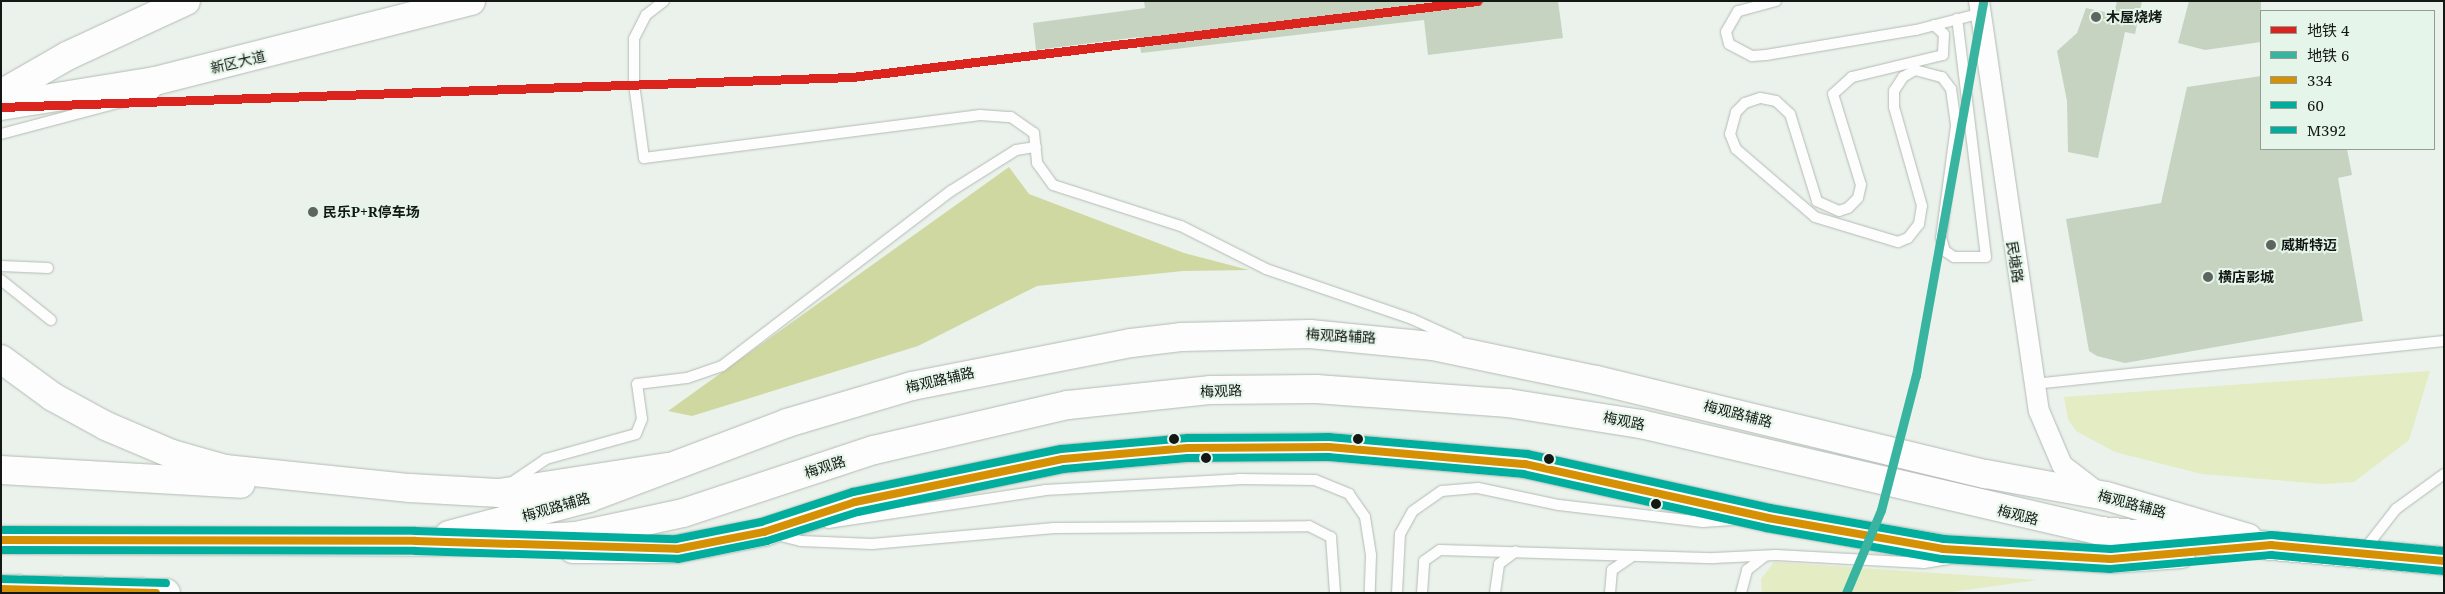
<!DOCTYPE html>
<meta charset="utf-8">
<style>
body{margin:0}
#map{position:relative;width:2445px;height:594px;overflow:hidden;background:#eaf2eb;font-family:"Noto Serif","Noto Sans SC",serif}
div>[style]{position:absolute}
.green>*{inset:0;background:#e3ecc2}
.forest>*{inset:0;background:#ced8a0}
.building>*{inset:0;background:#c6d3c1}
.roads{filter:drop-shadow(0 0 1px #b4bab5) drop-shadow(0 0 1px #b4bab5)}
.service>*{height:10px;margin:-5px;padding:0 5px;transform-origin:5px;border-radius:5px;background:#fcfdfc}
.minor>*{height:20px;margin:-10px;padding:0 10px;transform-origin:10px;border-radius:10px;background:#fcfdfc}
.primary>*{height:28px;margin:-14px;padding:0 14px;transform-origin:14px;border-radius:14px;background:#fcfdfc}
.trunk>*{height:28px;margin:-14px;padding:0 14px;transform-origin:14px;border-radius:14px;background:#fcfdfc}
.motorway>*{height:28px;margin:-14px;padding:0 14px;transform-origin:14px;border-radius:14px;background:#fcfdfc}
.bus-1>*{height:8px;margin:-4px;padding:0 4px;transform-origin:4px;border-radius:4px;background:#d59103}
.bus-2>*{height:8px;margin:-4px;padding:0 4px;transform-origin:4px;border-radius:4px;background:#01ad9c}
.bus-3>*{height:8px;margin:-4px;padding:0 4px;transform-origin:4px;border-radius:4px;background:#01ad9c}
.metro-1>*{height:9px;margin:-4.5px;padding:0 4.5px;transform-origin:4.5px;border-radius:4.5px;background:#dc241f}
.metro-2>*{height:9px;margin:-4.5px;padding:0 4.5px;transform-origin:4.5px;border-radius:4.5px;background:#38b4a1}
.dots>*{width:14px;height:14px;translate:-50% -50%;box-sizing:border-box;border:2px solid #e6f5e9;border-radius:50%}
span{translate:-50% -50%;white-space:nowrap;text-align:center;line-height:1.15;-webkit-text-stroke:4px #e6f5e9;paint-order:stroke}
.poi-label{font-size:14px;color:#131814;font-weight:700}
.left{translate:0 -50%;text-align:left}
.street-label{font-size:14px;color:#131814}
.frame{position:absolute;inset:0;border:2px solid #131814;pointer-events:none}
.legend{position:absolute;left:2260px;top:10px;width:175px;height:140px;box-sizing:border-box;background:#e6f5e9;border:1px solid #929d94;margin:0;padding:6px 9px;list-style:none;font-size:15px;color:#131814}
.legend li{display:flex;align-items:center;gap:10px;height:25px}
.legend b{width:25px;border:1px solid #929d94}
</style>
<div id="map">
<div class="green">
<div style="clip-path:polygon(2430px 371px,2409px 440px,2354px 482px,2323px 484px,2202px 474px,2115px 452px,2076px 431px,2068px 419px,2064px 397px)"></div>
<div style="clip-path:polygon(1774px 562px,2037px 580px,1944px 593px,1762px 593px,1761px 579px)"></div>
</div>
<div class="forest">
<div style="clip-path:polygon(1009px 167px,1029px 194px,1184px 253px,1249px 270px,1183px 271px,1037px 286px,918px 346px,692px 416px,668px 411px)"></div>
</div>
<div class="building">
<div style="clip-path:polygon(1144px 1px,1558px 1px,1563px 38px,1428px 55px,1424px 20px,1141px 53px,1139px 37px,1036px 50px,1033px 23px,1145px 8px)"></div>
<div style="clip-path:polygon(2117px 1px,2142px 1px,2135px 34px,2125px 32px,2098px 158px,2068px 152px,2067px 101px,2057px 51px,2077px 33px,2086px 8px,2114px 14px)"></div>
<div style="clip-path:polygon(2189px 1px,2261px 1px,2261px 42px,2205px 50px,2178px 43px)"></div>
<div style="clip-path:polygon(2261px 76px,2261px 149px,2347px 149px,2352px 175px,2338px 178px,2363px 321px,2125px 363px,2097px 356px,2089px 351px,2066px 219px,2161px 203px,2187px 87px)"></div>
</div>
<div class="roads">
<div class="service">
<div style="left:664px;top:1px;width:23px;rotate:142deg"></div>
<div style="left:646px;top:15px;width:27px;rotate:117deg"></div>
<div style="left:634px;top:39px;width:45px;rotate:90deg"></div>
<div style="left:634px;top:84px;width:75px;rotate:82.3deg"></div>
<div style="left:644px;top:158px;width:339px;rotate:-7.3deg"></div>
<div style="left:980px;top:115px;width:31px;rotate:4deg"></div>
<div style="left:1011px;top:117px;width:28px;rotate:35deg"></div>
<div style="left:1034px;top:133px;width:30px;rotate:84deg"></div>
<div style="left:1037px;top:163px;width:27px;rotate:54deg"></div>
<div style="left:1053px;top:185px;width:134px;rotate:17.8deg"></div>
<div style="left:1181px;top:226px;width:95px;rotate:26.8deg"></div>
<div style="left:1266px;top:269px;width:154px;rotate:18.9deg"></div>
<div style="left:1412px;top:319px;width:51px;rotate:24.5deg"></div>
<div style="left:1776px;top:1px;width:39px;rotate:165deg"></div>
<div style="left:1738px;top:11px;width:24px;rotate:120deg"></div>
<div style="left:1726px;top:32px;width:12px;rotate:76deg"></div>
<div style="left:1729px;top:44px;width:26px;rotate:28deg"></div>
<div style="left:1752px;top:56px;width:14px;rotate:-4deg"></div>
<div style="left:1766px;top:55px;width:152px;rotate:-9.5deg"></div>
<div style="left:1916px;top:30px;width:64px;rotate:-14.5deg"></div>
<div style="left:1934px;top:25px;width:13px;rotate:42deg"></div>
<div style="left:1944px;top:34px;width:21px;rotate:93deg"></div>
<div style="left:1943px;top:55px;width:94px;rotate:166.4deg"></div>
<div style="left:1852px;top:77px;width:25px;rotate:138deg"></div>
<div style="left:1833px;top:94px;width:95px;rotate:72.9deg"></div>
<div style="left:1861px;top:185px;width:13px;rotate:103deg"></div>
<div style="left:1858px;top:198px;width:14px;rotate:135deg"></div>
<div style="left:1848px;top:208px;width:9px;rotate:162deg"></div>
<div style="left:1839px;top:211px;width:24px;rotate:-156deg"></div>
<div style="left:1817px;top:201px;width:91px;rotate:-107.2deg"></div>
<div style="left:1790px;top:114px;width:19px;rotate:-137deg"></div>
<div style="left:1776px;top:101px;width:16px;rotate:-169deg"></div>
<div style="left:1760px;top:98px;width:16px;rotate:162deg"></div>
<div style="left:1745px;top:103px;width:13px;rotate:135deg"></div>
<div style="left:1736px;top:112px;width:23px;rotate:105deg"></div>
<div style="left:1730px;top:134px;width:16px;rotate:68deg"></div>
<div style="left:1736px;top:149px;width:104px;rotate:40.7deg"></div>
<div style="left:1815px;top:217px;width:87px;rotate:16.8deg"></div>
<div style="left:1898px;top:242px;width:11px;rotate:-22deg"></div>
<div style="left:1908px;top:238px;width:18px;rotate:-52deg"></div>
<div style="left:1919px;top:224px;width:18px;rotate:-81deg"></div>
<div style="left:1922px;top:206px;width:103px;rotate:-105.8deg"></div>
<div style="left:1894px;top:107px;width:16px;rotate:-90deg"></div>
<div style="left:1894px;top:91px;width:17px;rotate:-57deg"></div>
<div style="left:1903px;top:77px;width:14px;rotate:-30deg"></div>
<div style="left:1915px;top:70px;width:28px;rotate:15deg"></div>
<div style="left:1942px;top:77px;width:15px;rotate:53deg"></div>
<div style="left:1951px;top:89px;width:37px;rotate:82deg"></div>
<div style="left:1956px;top:126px;width:113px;rotate:97.6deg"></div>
<div style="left:1941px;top:238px;width:14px;rotate:73deg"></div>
<div style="left:1945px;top:251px;width:11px;rotate:34deg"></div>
<div style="left:1954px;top:257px;width:32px"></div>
<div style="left:1986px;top:257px;width:240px;rotate:-96.9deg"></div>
<div style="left:1px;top:134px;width:159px;rotate:-14.9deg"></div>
<div style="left:1px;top:266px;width:47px;rotate:2.4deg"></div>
<div style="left:1px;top:280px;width:64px;rotate:38.7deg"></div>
<div style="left:2034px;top:384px;width:412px;rotate:-6deg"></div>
<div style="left:511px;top:483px;width:42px;rotate:-34.4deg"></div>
<div style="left:546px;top:459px;width:93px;rotate:-15.5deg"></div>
<div style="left:636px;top:434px;width:16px;rotate:-68deg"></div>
<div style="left:642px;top:419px;width:35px;rotate:-98deg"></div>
<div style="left:637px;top:384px;width:50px;rotate:-6.8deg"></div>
<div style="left:687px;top:378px;width:37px;rotate:-19deg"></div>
<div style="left:722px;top:366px;width:288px;rotate:-37.4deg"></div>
<div style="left:951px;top:191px;width:77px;rotate:-32.2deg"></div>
<div style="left:1016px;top:150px;width:20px;rotate:-9deg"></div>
<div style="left:828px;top:523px;width:219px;rotate:-8.6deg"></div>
<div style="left:1045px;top:490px;width:194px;rotate:-3.2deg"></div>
<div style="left:1239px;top:479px;width:76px;rotate:0.8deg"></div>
<div style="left:1315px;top:480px;width:37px;rotate:22deg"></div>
<div style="left:1349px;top:494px;width:28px;rotate:55deg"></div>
<div style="left:1365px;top:517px;width:38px;rotate:81deg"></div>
<div style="left:1371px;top:555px;width:38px;rotate:92deg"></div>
<div style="left:777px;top:535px;width:25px;rotate:14deg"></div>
<div style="left:801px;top:541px;width:71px;rotate:2.4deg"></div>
<div style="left:872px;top:544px;width:183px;rotate:-5deg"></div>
<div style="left:1054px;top:528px;width:255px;rotate:-0.4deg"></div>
<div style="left:1309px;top:526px;width:25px;rotate:27deg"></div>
<div style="left:1331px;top:537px;width:56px;rotate:85.9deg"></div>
<div style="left:2364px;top:550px;width:52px;rotate:-52deg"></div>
<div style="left:2396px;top:509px;width:59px;rotate:-36.1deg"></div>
<div style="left:1397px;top:593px;width:59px;rotate:-87.1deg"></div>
<div style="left:1400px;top:534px;width:26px;rotate:-61deg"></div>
<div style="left:1413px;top:511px;width:35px;rotate:-35deg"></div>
<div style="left:1442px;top:491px;width:36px;rotate:-5deg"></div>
<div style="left:1478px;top:488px;width:83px;rotate:11.9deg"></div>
<div style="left:1559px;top:505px;width:145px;rotate:6.7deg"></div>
<div style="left:1703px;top:522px;width:30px;rotate:-4deg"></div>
<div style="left:1422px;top:593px;width:32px;rotate:-86deg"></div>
<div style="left:1424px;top:561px;width:19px;rotate:-35deg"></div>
<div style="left:1440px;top:550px;width:274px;rotate:1.7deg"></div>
<div style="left:1714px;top:558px;width:62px;rotate:-2.8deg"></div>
<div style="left:1776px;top:555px;width:148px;rotate:3.1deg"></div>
<div style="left:1924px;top:563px;width:24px;rotate:-9deg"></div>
<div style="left:1495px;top:593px;width:29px;rotate:-82deg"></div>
<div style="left:1499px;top:564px;width:21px;rotate:-37deg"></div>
<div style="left:1610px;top:593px;width:23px;rotate:-85deg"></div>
<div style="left:1612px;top:570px;width:22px;rotate:-34deg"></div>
<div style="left:1741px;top:593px;width:24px;rotate:-75deg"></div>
<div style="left:1747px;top:570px;width:23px;rotate:-38deg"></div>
</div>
<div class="minor">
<div style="left:1979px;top:1px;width:414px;rotate:81.7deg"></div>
<div style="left:2039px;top:411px;width:59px;rotate:66.9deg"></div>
<div style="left:2062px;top:465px;width:43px;rotate:37.4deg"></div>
</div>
<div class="primary">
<div style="left:1px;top:106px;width:156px;rotate:-9.2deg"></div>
<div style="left:155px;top:81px;width:326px;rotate:-14.2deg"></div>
<div style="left:449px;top:535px;width:145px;rotate:-14.8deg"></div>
<div style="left:589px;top:498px;width:212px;rotate:-20.7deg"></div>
<div style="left:787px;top:423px;width:130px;rotate:-16.5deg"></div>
<div style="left:912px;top:386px;width:223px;rotate:-11.1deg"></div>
<div style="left:1131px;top:343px;width:50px;rotate:-6.8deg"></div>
<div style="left:1181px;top:337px;width:129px;rotate:-1.3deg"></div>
<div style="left:1310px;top:334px;width:124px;rotate:5.6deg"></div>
<div style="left:1433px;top:346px;width:167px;rotate:11.8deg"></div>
<div style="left:1596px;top:380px;width:401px;rotate:13.6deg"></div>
<div style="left:1986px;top:474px;width:122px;rotate:10.4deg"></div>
<div style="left:2106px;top:496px;width:148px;rotate:16.5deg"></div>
</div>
<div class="trunk">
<div style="left:1px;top:94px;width:76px;rotate:-29.9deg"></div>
<div style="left:67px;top:56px;width:131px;rotate:-24.8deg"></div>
<div style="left:1px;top:359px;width:64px;rotate:36.2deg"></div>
<div style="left:53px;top:397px;width:60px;rotate:28.7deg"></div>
<div style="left:106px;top:426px;width:72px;rotate:23deg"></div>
<div style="left:172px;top:454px;width:55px;rotate:15.8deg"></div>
<div style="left:225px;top:469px;width:186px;rotate:5.9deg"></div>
<div style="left:1px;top:470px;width:240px;rotate:3.3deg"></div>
<div style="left:1px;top:540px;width:471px;rotate:0.2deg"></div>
<div style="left:472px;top:542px;width:104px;rotate:-3.3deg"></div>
<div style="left:576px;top:536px;width:109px;rotate:-12.1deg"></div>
<div style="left:683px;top:513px;width:201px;rotate:-18.3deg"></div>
<div style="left:874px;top:450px;width:199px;rotate:-13.1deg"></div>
<div style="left:1068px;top:405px;width:144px;rotate:-6deg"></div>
<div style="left:1211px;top:390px;width:105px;rotate:-0.5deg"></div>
<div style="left:1316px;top:389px;width:193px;rotate:4.2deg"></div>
<div style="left:1508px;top:403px;width:135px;rotate:9deg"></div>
<div style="left:1641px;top:424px;width:472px;rotate:13.1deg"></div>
<div style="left:2101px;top:531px;width:344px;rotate:5deg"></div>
<div style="left:573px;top:549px;width:104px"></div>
<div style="left:677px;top:549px;width:89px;rotate:-11.1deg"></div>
<div style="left:764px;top:532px;width:96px;rotate:-18.2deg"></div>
<div style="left:855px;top:502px;width:212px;rotate:-11.7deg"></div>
<div style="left:1063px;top:459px;width:125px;rotate:-5deg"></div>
<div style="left:1188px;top:448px;width:141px;rotate:-0.4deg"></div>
<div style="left:1329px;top:447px;width:197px;rotate:5deg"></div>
<div style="left:1525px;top:464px;width:249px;rotate:12.5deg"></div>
<div style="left:1768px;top:518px;width:178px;rotate:10deg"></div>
<div style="left:1943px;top:549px;width:168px;rotate:3.4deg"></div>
<div style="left:2111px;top:559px;width:70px;rotate:-4.1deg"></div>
<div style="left:1px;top:589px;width:165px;rotate:1.4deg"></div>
</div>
<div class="motorway">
<div style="left:410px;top:488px;width:89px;rotate:3.2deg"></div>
<div style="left:499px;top:493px;width:170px;rotate:-8.8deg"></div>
</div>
</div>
<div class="bus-1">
<div style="left:1px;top:540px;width:414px;rotate:0.1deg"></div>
<div style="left:415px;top:541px;width:262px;rotate:1.7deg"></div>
<div style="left:677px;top:549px;width:89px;rotate:-11.1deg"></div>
<div style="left:764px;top:532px;width:96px;rotate:-18.2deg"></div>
<div style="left:855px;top:502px;width:212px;rotate:-11.7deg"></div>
<div style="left:1063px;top:459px;width:125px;rotate:-5deg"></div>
<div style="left:1188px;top:448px;width:141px;rotate:-0.4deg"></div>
<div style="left:1329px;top:447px;width:197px;rotate:5deg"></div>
<div style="left:1525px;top:464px;width:249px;rotate:12.5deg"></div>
<div style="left:1768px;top:518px;width:178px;rotate:10deg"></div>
<div style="left:1943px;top:549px;width:168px;rotate:3.4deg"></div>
<div style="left:2111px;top:559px;width:161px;rotate:-5deg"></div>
<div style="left:2271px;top:545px;width:174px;rotate:5.3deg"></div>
<div style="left:1px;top:589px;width:155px;rotate:1.5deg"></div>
</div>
<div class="bus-2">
<div style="left:1px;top:550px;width:414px;rotate:0.1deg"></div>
<div style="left:415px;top:551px;width:263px;rotate:1.7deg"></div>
<div style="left:678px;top:559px;width:91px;rotate:-11.4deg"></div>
<div style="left:767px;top:541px;width:96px;rotate:-17.7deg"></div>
<div style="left:858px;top:512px;width:210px;rotate:-11.8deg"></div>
<div style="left:1064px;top:469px;width:124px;rotate:-5.1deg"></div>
<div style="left:1188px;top:458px;width:141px;rotate:-0.4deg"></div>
<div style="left:1329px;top:457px;width:195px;rotate:5deg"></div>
<div style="left:1523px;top:474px;width:249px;rotate:12.5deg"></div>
<div style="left:1766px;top:528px;width:179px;rotate:10deg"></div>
<div style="left:1942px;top:559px;width:168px;rotate:3.4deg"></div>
<div style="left:2110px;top:569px;width:162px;rotate:-5deg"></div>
<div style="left:2271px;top:555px;width:173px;rotate:5.3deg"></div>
</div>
<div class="bus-3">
<div style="left:1px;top:530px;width:414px;rotate:0.1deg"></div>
<div style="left:415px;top:531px;width:261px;rotate:1.8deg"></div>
<div style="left:676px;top:539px;width:87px;rotate:-11.3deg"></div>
<div style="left:761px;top:522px;width:97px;rotate:-18.1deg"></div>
<div style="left:853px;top:492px;width:212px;rotate:-11.7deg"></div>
<div style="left:1061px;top:449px;width:127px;rotate:-5deg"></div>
<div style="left:1188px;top:438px;width:141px;rotate:-0.4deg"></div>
<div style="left:1329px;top:437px;width:199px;rotate:4.9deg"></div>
<div style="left:1527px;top:454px;width:249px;rotate:12.5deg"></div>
<div style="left:1770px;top:508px;width:177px;rotate:10.1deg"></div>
<div style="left:1944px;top:539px;width:167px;rotate:3.4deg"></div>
<div style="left:2111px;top:549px;width:161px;rotate:-5deg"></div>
<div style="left:2271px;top:535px;width:174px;rotate:5.3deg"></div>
<div style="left:1px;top:579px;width:165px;rotate:1.4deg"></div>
</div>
<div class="metro-1">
<div style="left:1px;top:107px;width:852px;rotate:-2.02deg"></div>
<div style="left:852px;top:77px;width:630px;rotate:-6.93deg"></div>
</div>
<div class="metro-2">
<div style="left:1846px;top:593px;width:90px;rotate:-67.1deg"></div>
<div style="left:1881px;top:510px;width:139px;rotate:-75.5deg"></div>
<div style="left:1916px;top:375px;width:380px;rotate:-79.8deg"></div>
</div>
<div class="dots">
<div style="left:2096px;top:17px;background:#5e645f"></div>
<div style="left:313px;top:212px;background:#5e645f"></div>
<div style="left:2271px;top:245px;background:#5e645f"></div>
<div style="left:2208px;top:277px;background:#5e645f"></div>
<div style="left:1174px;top:439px;background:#131814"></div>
<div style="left:1358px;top:439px;background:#131814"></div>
<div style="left:1206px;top:458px;background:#131814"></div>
<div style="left:1549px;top:459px;background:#131814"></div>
<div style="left:1656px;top:504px;background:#131814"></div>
</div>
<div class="poi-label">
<span class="left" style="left:2106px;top:17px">木屋烧烤</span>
<span class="left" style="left:323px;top:212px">民乐P+R停车场</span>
<span class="left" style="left:2281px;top:245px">威斯特迈</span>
<span class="left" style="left:2218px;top:277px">横店影城</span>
</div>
<div class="street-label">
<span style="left:238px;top:62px;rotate:-13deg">新区大道</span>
<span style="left:2015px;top:262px;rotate:81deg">民塘路</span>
<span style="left:1341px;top:336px;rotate:3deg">梅观路辅路</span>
<span style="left:940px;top:380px;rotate:-13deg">梅观路辅路</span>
<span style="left:1221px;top:391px;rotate:-2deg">梅观路</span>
<span style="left:1738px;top:414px;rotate:14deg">梅观路辅路</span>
<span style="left:1624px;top:421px;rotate:11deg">梅观路</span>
<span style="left:825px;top:467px;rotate:-18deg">梅观路</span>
<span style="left:2132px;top:504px;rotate:15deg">梅观路辅路</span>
<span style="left:556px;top:507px;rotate:-16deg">梅观路辅路</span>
<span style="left:2018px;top:515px;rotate:14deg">梅观路</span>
</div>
<div class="frame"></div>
<ul class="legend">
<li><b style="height:6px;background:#dc241f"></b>地铁 4</li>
<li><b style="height:6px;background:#38b4a1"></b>地铁 6</li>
<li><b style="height:6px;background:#d59103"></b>334</li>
<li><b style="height:6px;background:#01ad9c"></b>60</li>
<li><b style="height:6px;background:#01ad9c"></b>M392</li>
</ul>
</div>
